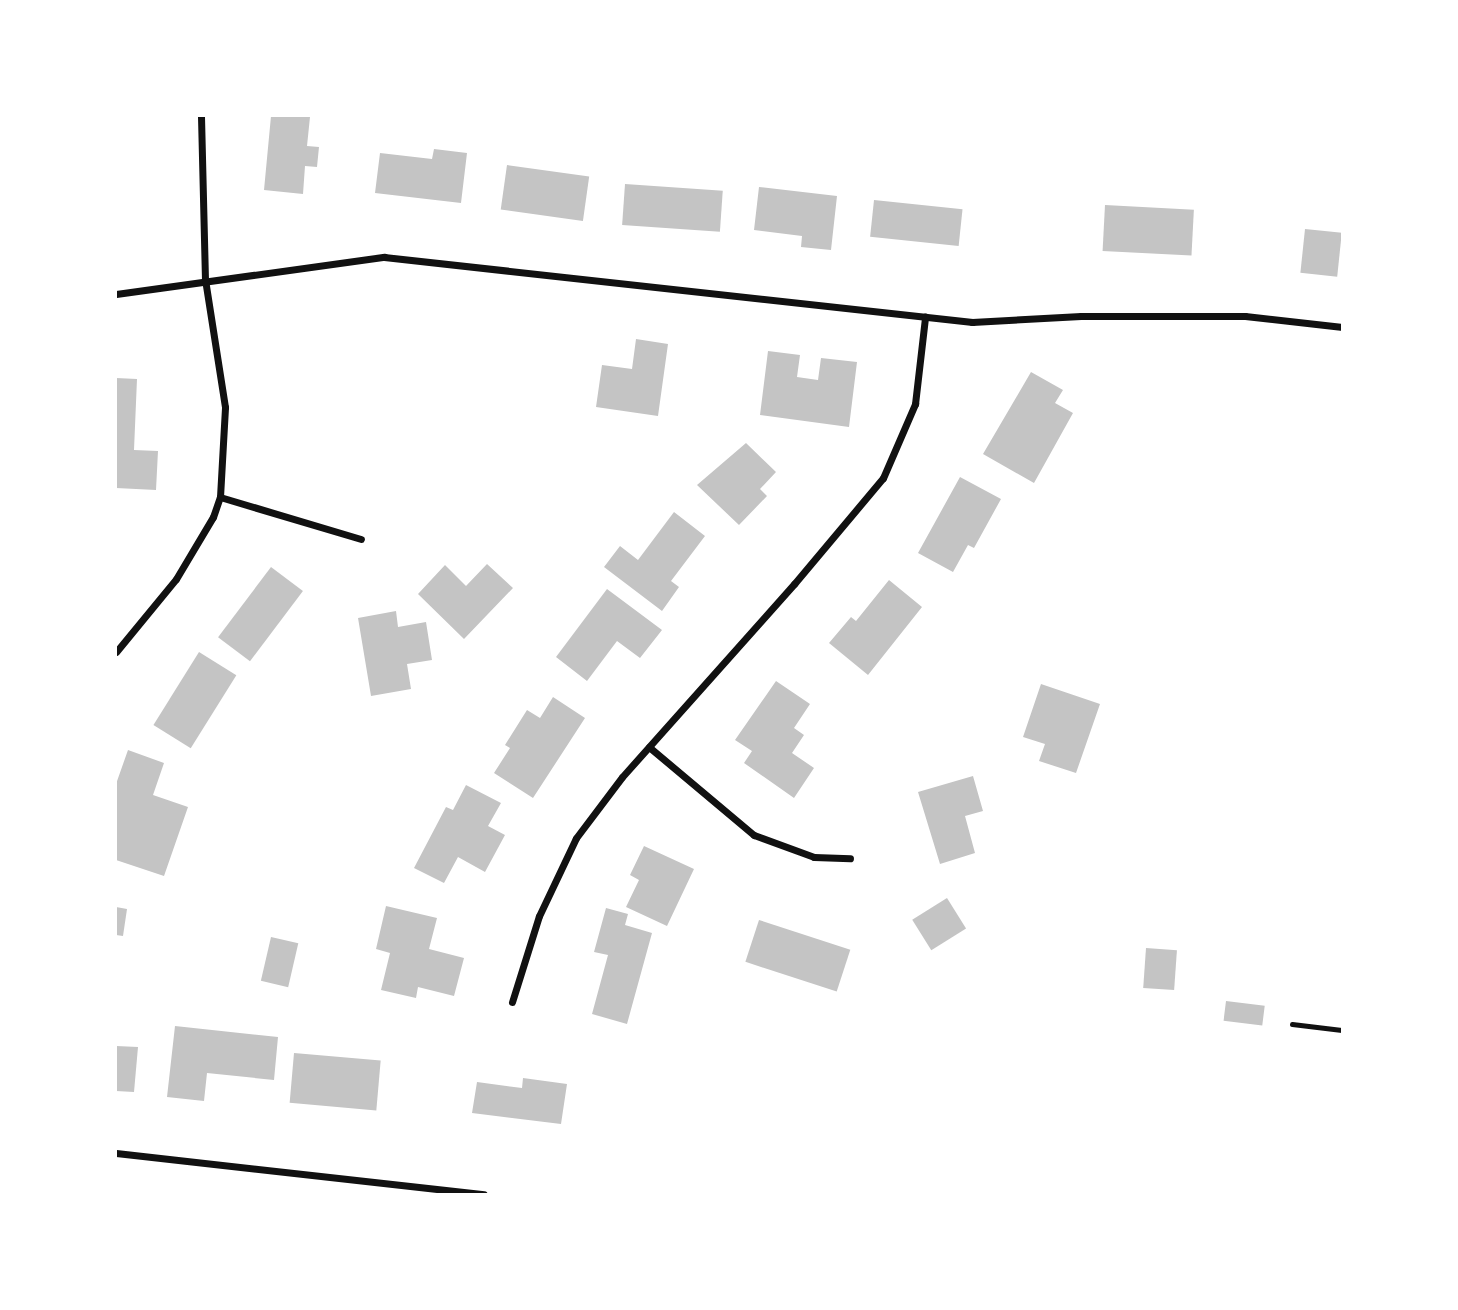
<!DOCTYPE html>
<style>
body{margin:0}
#map{position:relative;width:1458px;height:1310px;overflow:hidden;background:#fff;font-family:Barlow,sans-serif}
div>[style]{position:absolute}
.building>*{inset:0;background:#c4c4c4;transform-origin:0 0}
.service>*{height:5px;margin:-2.5px;padding:0 2.5px;transform-origin:2.5px;border-radius:2.5px;background:#111}
.minor>*{height:7px;margin:-3.5px;padding:0 3.5px;transform-origin:3.5px;border-radius:3.5px;background:#111}
span{translate:-50% -50%;white-space:nowrap;text-align:center;line-height:1.15;-webkit-text-stroke:5px #fff;paint-order:stroke}
.frame{position:absolute;inset:0;border:117px solid #fff;pointer-events:none}
</style>
<div id="map">
<div class="building">
<div style="clip-path:polygon(271px 116px,310px 117px,307px 146px,319px 147px,317px 167px,305px 166px,303px 194px,264px 190px)"></div>
<div style="clip-path:polygon(434px 149px,467px 153px,461px 203px,375px 193px,380px 153px,432px 159px)"></div>
<div style="left:507px;top:165px;width:83px;height:45px;rotate:8deg"></div>
<div style="left:625px;top:184px;width:98px;height:41px;rotate:4deg"></div>
<div style="clip-path:polygon(759px 187px,837px 196px,831px 250px,801px 247px,802px 236px,754px 230px)"></div>
<div style="left:874px;top:200px;width:89px;height:37px;rotate:6deg"></div>
<div style="left:1105px;top:205px;width:89px;height:46px;rotate:3deg"></div>
<div style="left:1305px;top:229px;width:37px;height:44px;rotate:6deg"></div>
<div style="clip-path:polygon(636px 339px,668px 344px,658px 416px,596px 407px,602px 365px,632px 369px)"></div>
<div style="clip-path:polygon(768px 351px,800px 355px,797px 377px,818px 380px,821px 358px,857px 362px,849px 427px,760px 415px)"></div>
<div style="clip-path:polygon(1031px 372px,1063px 390px,1055px 403px,1073px 413px,1034px 483px,983px 454px)"></div>
<div style="clip-path:polygon(116px 378px,137px 379px,134px 450px,158px 451px,156px 490px,116px 488px)"></div>
<div style="clip-path:polygon(746px 443px,776px 472px,760px 489px,767px 496px,739px 525px,697px 485px)"></div>
<div style="clip-path:polygon(960px 477px,1001px 499px,974px 548px,968px 545px,953px 572px,918px 553px)"></div>
<div style="clip-path:polygon(674px 512px,705px 536px,671px 581px,679px 587px,662px 611px,604px 567px,620px 546px,638px 560px)"></div>
<div style="clip-path:polygon(487px 564px,513px 588px,464px 639px,418px 594px,445px 565px,466px 586px)"></div>
<div style="left:271px;top:567px;width:40px;height:88px;rotate:37deg"></div>
<div style="clip-path:polygon(889px 580px,922px 607px,868px 675px,829px 643px,851px 617px,856px 621px)"></div>
<div style="clip-path:polygon(607px 589px,662px 630px,640px 658px,617px 641px,587px 681px,556px 657px)"></div>
<div style="clip-path:polygon(396px 611px,398px 627px,426px 622px,432px 660px,407px 664px,411px 689px,371px 696px,358px 618px)"></div>
<div style="left:199px;top:652px;width:44px;height:86px;rotate:32deg"></div>
<div style="clip-path:polygon(776px 681px,810px 704px,794px 728px,804px 735px,792px 753px,814px 768px,794px 798px,744px 763px,752px 751px,735px 740px)"></div>
<div style="clip-path:polygon(1041px 684px,1100px 704px,1076px 773px,1039px 761px,1045px 744px,1023px 737px)"></div>
<div style="clip-path:polygon(553px 697px,585px 718px,533px 798px,494px 773px,510px 748px,505px 745px,527px 710px,540px 718px)"></div>
<div style="clip-path:polygon(128px 750px,164px 763px,153px 795px,188px 807px,164px 876px,116px 860px,116px 784px)"></div>
<div style="clip-path:polygon(973px 776px,983px 811px,965px 816px,975px 853px,940px 864px,918px 792px)"></div>
<div style="clip-path:polygon(466px 785px,501px 803px,488px 826px,505px 835px,485px 872px,458px 857px,444px 883px,414px 868px,446px 807px,453px 810px)"></div>
<div style="clip-path:polygon(644px 846px,694px 869px,667px 926px,626px 907px,639px 880px,630px 875px)"></div>
<div style="left:947px;top:898px;width:36px;height:41px;rotate:58deg"></div>
<div style="clip-path:polygon(386px 906px,437px 918px,429px 949px,464px 958px,454px 996px,418px 987px,416px 998px,381px 990px,390px 953px,376px 949px)"></div>
<div style="clip-path:polygon(116px 907px,127px 909px,123px 936px,116px 935px)"></div>
<div style="clip-path:polygon(606px 908px,628px 914px,625px 925px,652px 933px,627px 1024px,592px 1014px,608px 955px,594px 952px)"></div>
<div style="left:759px;top:920px;width:96px;height:44px;rotate:18deg"></div>
<div style="left:271px;top:937px;width:28px;height:45px;rotate:13deg"></div>
<div style="left:1146px;top:948px;width:31px;height:40px;rotate:4deg"></div>
<div style="left:1226px;top:1001px;width:39px;height:20px;rotate:7deg"></div>
<div style="clip-path:polygon(175px 1026px,278px 1037px,274px 1080px,207px 1073px,204px 1101px,167px 1097px)"></div>
<div style="clip-path:polygon(116px 1046px,138px 1047px,134px 1092px,116px 1091px)"></div>
<div style="left:294px;top:1053px;width:87px;height:50px;rotate:5deg"></div>
<div style="clip-path:polygon(523px 1078px,567px 1084px,561px 1124px,472px 1113px,477px 1082px,522px 1088px)"></div>
</div>
<div class="service">
<div style="left:1292px;top:1024px;width:50px;rotate:6.8deg"></div>
</div>
<div class="minor">
<div style="left:116px;top:294px;width:271px;rotate:-7.9deg"></div>
<div style="left:384px;top:257px;width:592px;rotate:6.31deg"></div>
<div style="left:972px;top:322px;width:109px;rotate:-3.2deg"></div>
<div style="left:1081px;top:316px;width:164px"></div>
<div style="left:1245px;top:316px;width:98px;rotate:6.5deg"></div>
<div style="left:220px;top:497px;width:147px;rotate:16.6deg"></div>
<div style="left:116px;top:652px;width:94px;rotate:-50.6deg"></div>
<div style="left:176px;top:579px;width:72px;rotate:-59.2deg"></div>
<div style="left:213px;top:517px;width:21px;rotate:-71deg"></div>
<div style="left:220px;top:497px;width:90px;rotate:-86.8deg"></div>
<div style="left:225px;top:407px;width:129px;rotate:-98.9deg"></div>
<div style="left:205px;top:280px;width:164px;rotate:-91.4deg"></div>
<div style="left:649px;top:747px;width:137px;rotate:40deg"></div>
<div style="left:754px;top:835px;width:64px;rotate:20.1deg"></div>
<div style="left:814px;top:857px;width:36px;rotate:2deg"></div>
<div style="left:512px;top:1002px;width:90px;rotate:-72.6deg"></div>
<div style="left:539px;top:916px;width:86px;rotate:-64.6deg"></div>
<div style="left:576px;top:838px;width:76px;rotate:-53deg"></div>
<div style="left:622px;top:777px;width:259px;rotate:-48.3deg"></div>
<div style="left:794px;top:584px;width:138px;rotate:-50deg"></div>
<div style="left:883px;top:478px;width:81px;rotate:-66.6deg"></div>
<div style="left:915px;top:404px;width:88px;rotate:-83.4deg"></div>
<div style="left:116px;top:1153px;width:370px;rotate:6.4deg"></div>
</div>
<div class="frame"></div>
</div>
